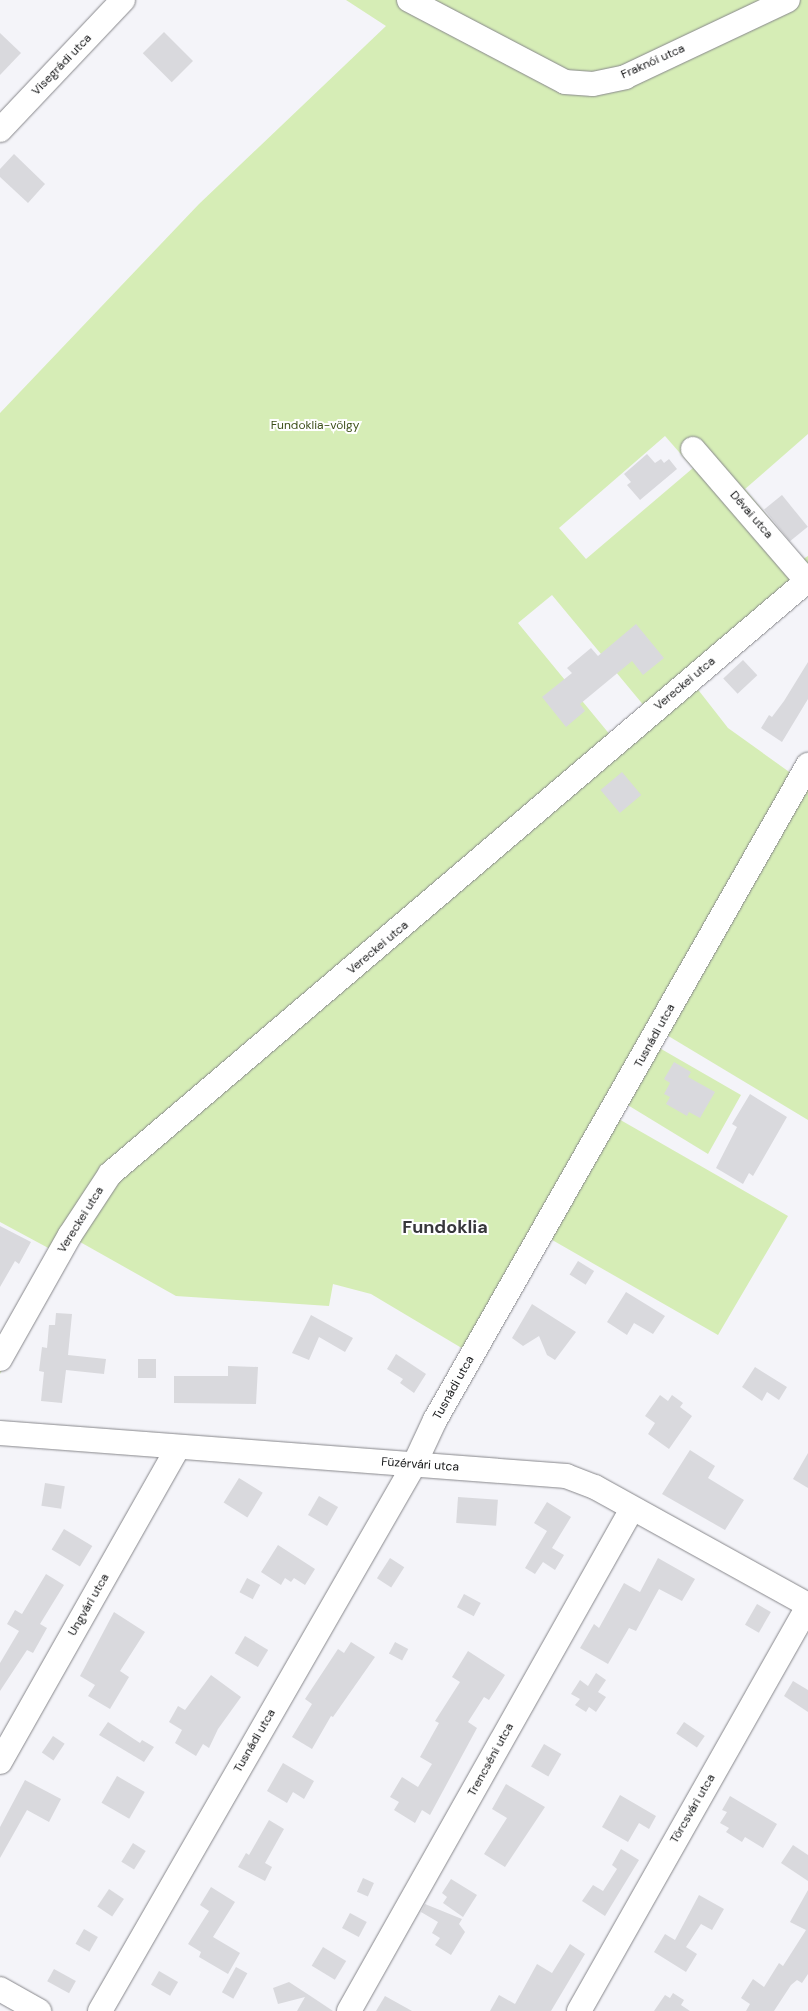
<!DOCTYPE html>
<meta charset="utf-8">
<style>
body{margin:0}
#map{position:relative;width:808px;height:2011px;overflow:hidden;background:#f4f4f9;font-family:"DM Sans",sans-serif}
div>[style]{position:absolute}
.green>*{inset:0;background:#d6edb6}
.building>*{inset:0;background:#d9d9dd;transform-origin:0 0}
.roads{filter:drop-shadow(0 0 1px #87878b) drop-shadow(0 0 1px #87878b)}
.minor>*{height:24px;margin:-12px;padding:0 12px;transform-origin:12px;border-radius:12px;background:#fff}
span{translate:-50% -50%;white-space:nowrap;text-align:center;line-height:1.15;-webkit-text-stroke:4px #fff;paint-order:stroke}
.street-label{font-size:12px;color:#131415}
.park-label{font-size:12px;color:#3d501a}
.district-label{font-size:18px;color:#37373b;font-weight:700}
</style>
<div id="map">
<div class="green">
<div style="clip-path:polygon(evenodd,346px 0,808px 0,808px 434px,745px 489px,803px 559px,808px 556px,808px 590px,696px 687px,728px 728px,799px 779px,808px 789px,808px 1120px,665px 1034px,656px 1046px,741px 1095px,708px 1154px,626px 1104px,617px 1118px,788px 1216px,718px 1335px,540px 1233px,470px 1353px,371px 1294px,333px 1284px,329px 1306px,176px 1296px,73px 1238px,0 1374px,0 1335px,52px 1250px,0 1222px,0 413px,199px 204px,386px 26px,346px 0,665px 436px,693px 468px,586px 559px,559px 528px,665px 436px,346px 0,552px 595px,645px 707px,611px 736px,518px 623px,552px 595px)"></div>
</div>
<div class="building">
<div style="left:164px;top:32px;width:41px;height:30px;rotate:45deg"></div>
<div style="clip-path:polygon(0 33px,21px 53px,0 75px)"></div>
<div style="clip-path:polygon(14px 154px,45px 184px,28px 203px,0 177px,0 169px)"></div>
<div style="clip-path:polygon(647px 454px,655px 463px,661px 459px,664px 463px,669px 459px,677px 469px,640px 500px,627px 485px,631px 482px,624px 474px)"></div>
<div style="left:782px;top:495px;width:41px;height:23px;rotate:51deg"></div>
<div style="clip-path:polygon(636px 624px,664px 658px,643px 675px,632px 661px,580px 704px,585px 711px,566px 727px,542px 697px,572px 673px,567px 668px,591px 648px,598px 656px)"></div>
<div style="left:743px;top:660px;width:21px;height:27px;rotate:47deg"></div>
<div style="clip-path:polygon(808px 662px,808px 699px,782px 742px,761px 728px,769px 715px,772px 717px,784px 701px)"></div>
<div style="left:622px;top:772px;width:30px;height:28px;rotate:50deg"></div>
<div style="clip-path:polygon(674px 1062px,691px 1072px,688px 1077px,715px 1092px,700px 1118px,689px 1112px,687px 1116px,666px 1104px,670px 1097px,664px 1094px,670px 1083px,664px 1079px)"></div>
<div style="clip-path:polygon(750px 1094px,787px 1117px,753px 1176px,749px 1173px,743px 1184px,716px 1168px,737px 1127px,732px 1124px)"></div>
<div style="clip-path:polygon(0 1226px,31px 1242px,19px 1264px,15px 1261px,0 1287px)"></div>
<div style="left:578px;top:1261px;width:19px;height:16px;rotate:32deg"></div>
<div style="clip-path:polygon(626px 1292px,665px 1316px,653px 1334px,634px 1323px,627px 1335px,607px 1322px)"></div>
<div style="clip-path:polygon(532px 1304px,576px 1332px,555px 1360px,547px 1355px,539px 1336px,523px 1346px,512px 1338px)"></div>
<div style="clip-path:polygon(56px 1313px,72px 1314px,68px 1355px,106px 1359px,104px 1374px,66px 1370px,62px 1403px,41px 1401px,44px 1372px,39px 1371px,42px 1347px,47px 1348px,49px 1325px,55px 1325px)"></div>
<div style="clip-path:polygon(311px 1315px,353px 1338px,345px 1352px,319px 1337px,309px 1360px,292px 1353px)"></div>
<div style="clip-path:polygon(396px 1354px,426px 1374px,414px 1393px,400px 1383px,403px 1379px,387px 1369px)"></div>
<div style="left:138px;top:1359px;width:18px;height:19px"></div>
<div style="clip-path:polygon(228px 1366px,258px 1367px,256px 1404px,174px 1403px,174px 1376px,228px 1376px)"></div>
<div style="clip-path:polygon(755px 1367px,787px 1387px,779px 1400px,767px 1392px,762px 1401px,742px 1387px)"></div>
<div style="clip-path:polygon(660px 1395px,668px 1401px,672px 1395px,683px 1403px,680px 1407px,692px 1416px,669px 1449px,648px 1434px,655px 1423px,645px 1416px)"></div>
<div style="clip-path:polygon(690px 1450px,715px 1466px,708px 1478px,744px 1500px,725px 1530px,662px 1494px)"></div>
<div style="clip-path:polygon(808px 1453px,808px 1488px,793px 1479px)"></div>
<div style="left:239px;top:1478px;width:28px;height:29px;rotate:32deg"></div>
<div style="left:45px;top:1483px;width:20px;height:23px;rotate:9deg"></div>
<div style="left:319px;top:1496px;width:22px;height:22px;rotate:30deg"></div>
<div style="left:458px;top:1497px;width:40px;height:26px;rotate:4deg"></div>
<div style="clip-path:polygon(547px 1502px,571px 1517px,552px 1548px,564px 1555px,555px 1570px,543px 1562px,535px 1574px,525px 1568px,547px 1531px,534px 1523px)"></div>
<div style="left:64px;top:1529px;width:33px;height:24px;rotate:31deg"></div>
<div style="clip-path:polygon(278px 1545px,315px 1569px,305px 1585px,294px 1578px,291px 1582px,285px 1578px,281px 1585px,261px 1572px)"></div>
<div style="left:390px;top:1558px;width:17px;height:24px;rotate:33deg"></div>
<div style="clip-path:polygon(658px 1558px,695px 1579px,682px 1601px,659px 1589px,636px 1631px,629px 1628px,608px 1664px,580px 1648px,594px 1624px,599px 1628px,624px 1583px,640px 1592px)"></div>
<div style="clip-path:polygon(46px 1574px,64px 1585px,40px 1624px,47px 1628px,33px 1653px,27px 1650px,0 1691px,0 1663px,19px 1631px,7px 1624px,15px 1610px,22px 1614px)"></div>
<div style="left:247px;top:1578px;width:15px;height:16px;rotate:28deg"></div>
<div style="left:464px;top:1594px;width:19px;height:15px;rotate:28deg"></div>
<div style="left:757px;top:1604px;width:16px;height:24px;rotate:30deg"></div>
<div style="clip-path:polygon(114px 1612px,145px 1632px,120px 1671px,129px 1677px,110px 1709px,88px 1696px,95px 1685px,80px 1676px)"></div>
<div style="left:245px;top:1636px;width:27px;height:20px;rotate:31deg"></div>
<div style="clip-path:polygon(351px 1642px,375px 1657px,333px 1717px,331px 1716px,312px 1749px,292px 1737px,312px 1704px,305px 1699px,338px 1649px,344px 1653px)"></div>
<div style="left:395px;top:1642px;width:15px;height:13px;rotate:28deg"></div>
<div style="clip-path:polygon(468px 1651px,505px 1675px,489px 1700px,484px 1697px,468px 1722px,477px 1728px,430px 1815px,422px 1810px,415px 1823px,394px 1810px,399px 1802px,390px 1797px,402px 1777px,418px 1787px,432px 1764px,420px 1757px,439px 1723px,435px 1721px,460px 1682px,452px 1677px)"></div>
<div style="clip-path:polygon(596px 1673px,606px 1680px,598px 1692px,606px 1697px,596px 1712px,589px 1707px,586px 1712px,575px 1705px,580px 1699px,571px 1694px,580px 1680px,588px 1686px)"></div>
<div style="clip-path:polygon(211px 1675px,241px 1697px,218px 1729px,209px 1748px,203px 1744px,196px 1756px,175px 1743px,182px 1730px,169px 1722px,178px 1706px,185px 1710px)"></div>
<div style="clip-path:polygon(793px 1681px,808px 1690px,808px 1712px,784px 1696px)"></div>
<div style="clip-path:polygon(108px 1722px,140px 1743px,142px 1740px,154px 1747px,144px 1762px,99px 1735px)"></div>
<div style="left:684px;top:1722px;width:25px;height:14px;rotate:34deg"></div>
<div style="left:53px;top:1736px;width:14px;height:20px;rotate:34deg"></div>
<div style="left:544px;top:1744px;width:20px;height:26px;rotate:30deg"></div>
<div style="clip-path:polygon(283px 1763px,314px 1781px,304px 1799px,293px 1792px,287px 1803px,267px 1791px)"></div>
<div style="left:117px;top:1776px;width:32px;height:31px;rotate:30deg"></div>
<div style="clip-path:polygon(25px 1780px,61px 1799px,49px 1822px,27px 1810px,0 1858px,0 1827px)"></div>
<div style="clip-path:polygon(506px 1784px,545px 1807px,505px 1867px,484px 1854px,507px 1818px,492px 1809px)"></div>
<div style="clip-path:polygon(620px 1795px,656px 1816px,649px 1829px,639px 1823px,628px 1842px,602px 1827px)"></div>
<div style="clip-path:polygon(730px 1796px,777px 1824px,763px 1848px,745px 1837px,742px 1842px,726px 1832px,729px 1828px,720px 1823px,727px 1812px,722px 1810px)"></div>
<div style="clip-path:polygon(269px 1820px,284px 1829px,265px 1863px,272px 1867px,265px 1881px,238px 1867px,246px 1853px,249px 1855px)"></div>
<div style="left:133px;top:1843px;width:15px;height:22px;rotate:32deg"></div>
<div style="clip-path:polygon(793px 1845px,808px 1855px,808px 1881px,781px 1863px)"></div>
<div style="clip-path:polygon(621px 1849px,639px 1860px,605px 1916px,582px 1901px,593px 1885px,603px 1891px,617px 1869px,612px 1865px)"></div>
<div style="left:363px;top:1878px;width:12px;height:15px;rotate:24deg"></div>
<div style="clip-path:polygon(451px 1879px,477px 1895px,463px 1917px,443px 1903px,447px 1897px,442px 1893px)"></div>
<div style="clip-path:polygon(211px 1887px,235px 1902px,213px 1937px,240px 1953px,228px 1974px,199px 1957px,201px 1952px,188px 1944px,209px 1911px,200px 1905px)"></div>
<div style="left:109px;top:1889px;width:18px;height:21px;rotate:34deg"></div>
<div style="clip-path:polygon(808px 1890px,808px 1974px,802px 1983px,797px 1980px,791px 1985px,774px 2011px,746px 2011px,750px 2004px,741px 1998px,753px 1979px,764px 1987px,779px 1963px,783px 1966px,806px 1930px,790px 1922px)"></div>
<div style="clip-path:polygon(699px 1895px,724px 1909px,712px 1930px,701px 1924px,686px 1947px,697px 1954px,686px 1972px,654px 1952px,665px 1934px,675px 1940px)"></div>
<div style="clip-path:polygon(425px 1904px,462px 1919px,459px 1924px,465px 1932px,451px 1955px,435px 1945px,440px 1938px,432px 1933px,438px 1922px,421px 1912px)"></div>
<div style="left:350px;top:1913px;width:19px;height:17px;rotate:28deg"></div>
<div style="left:84px;top:1929px;width:16px;height:17px;rotate:30deg"></div>
<div style="clip-path:polygon(570px 1944px,585px 1954px,551px 2011px,490px 2011px,499px 1995px,515px 2004px,537px 1964px,552px 1973px)"></div>
<div style="left:323px;top:1947px;width:27px;height:22px;rotate:31deg"></div>
<div style="left:236px;top:1967px;width:13px;height:29px;rotate:29deg"></div>
<div style="left:54px;top:1969px;width:25px;height:14px;rotate:29deg"></div>
<div style="left:159px;top:1971px;width:22px;height:16px;rotate:30deg"></div>
<div style="clip-path:polygon(289px 1982px,309px 1995px,333px 2011px,297px 2011px,305px 1997px,278px 2004px,273px 1988px)"></div>
<div style="clip-path:polygon(673px 1993px,684px 2000px,681px 2005px,690px 2011px,654px 2011px,665px 1995px,670px 1998px)"></div>
<div style="clip-path:polygon(385px 1996px,412px 2011px,376px 2011px)"></div>
</div>
<div class="roads">
<div class="minor">
<div style="left:409px;top:0;width:176px;rotate:27.7deg"></div>
<div style="left:565px;top:82px;width:28px;rotate:4deg"></div>
<div style="left:593px;top:84px;width:33px;rotate:-12deg"></div>
<div style="left:625px;top:77px;width:180px;rotate:-25.3deg"></div>
<div style="left:0;top:130px;width:179px;rotate:-46.6deg"></div>
<div style="left:693px;top:449px;width:176px;rotate:49.2deg"></div>
<div style="left:0;top:1359px;width:142px;rotate:-60.6deg"></div>
<div style="left:70px;top:1235px;width:73px;rotate:-56.7deg"></div>
<div style="left:110px;top:1174px;width:917px;rotate:-40.4deg"></div>
<div style="left:0;top:1433px;width:568px;rotate:4.34deg"></div>
<div style="left:566px;top:1476px;width:31px;rotate:21deg"></div>
<div style="left:595px;top:1487px;width:244px;rotate:29deg"></div>
<div style="left:0;top:1762px;width:361px;rotate:-60.5deg"></div>
<div style="left:0;top:1989px;width:45px;rotate:29.4deg"></div>
<div style="left:100px;top:2011px;width:630px;rotate:-60.1deg"></div>
<div style="left:414px;top:1465px;width:50px;rotate:-65deg"></div>
<div style="left:435px;top:1420px;width:754px;rotate:-60.34deg"></div>
<div style="left:349px;top:2011px;width:576px;rotate:-60.59deg"></div>
<div style="left:579px;top:2011px;width:465px;rotate:-60.5deg"></div>
</div>
</div>
<div class="street-label">
<span style="left:653px;top:62px;rotate:-24deg">Fraknói utca</span>
<span style="left:62px;top:65px;rotate:-46deg">Visegrádi utca</span>
<span style="left:751px;top:515px;rotate:49deg">Dévai utca</span>
<span style="left:685px;top:684px;rotate:-40deg">Vereckei utca</span>
<span style="left:378px;top:948px;rotate:-40deg">Vereckei utca</span>
<span style="left:655px;top:1036px;rotate:-61deg">Tusnádi utca</span>
<span style="left:81px;top:1220px;rotate:-58deg">Vereckei utca</span>
<span style="left:454px;top:1388px;rotate:-61deg">Tusnádi utca</span>
<span style="left:420px;top:1465px;rotate:4deg">Füzérvári utca</span>
<span style="left:89px;top:1605px;rotate:-60deg">Ungvári utca</span>
<span style="left:255px;top:1741px;rotate:-60deg">Tusnádi utca</span>
<span style="left:491px;top:1760px;rotate:-61deg">Trencséni utca</span>
<span style="left:693px;top:1809px;rotate:-60deg">Törcsvári utca</span>
</div>
<div class="park-label">
<span style="left:315px;top:426px">Fundoklia-völgy</span>
</div>
<div class="district-label">
<span style="left:445px;top:1227px">Fundoklia</span>
</div>
</div>
